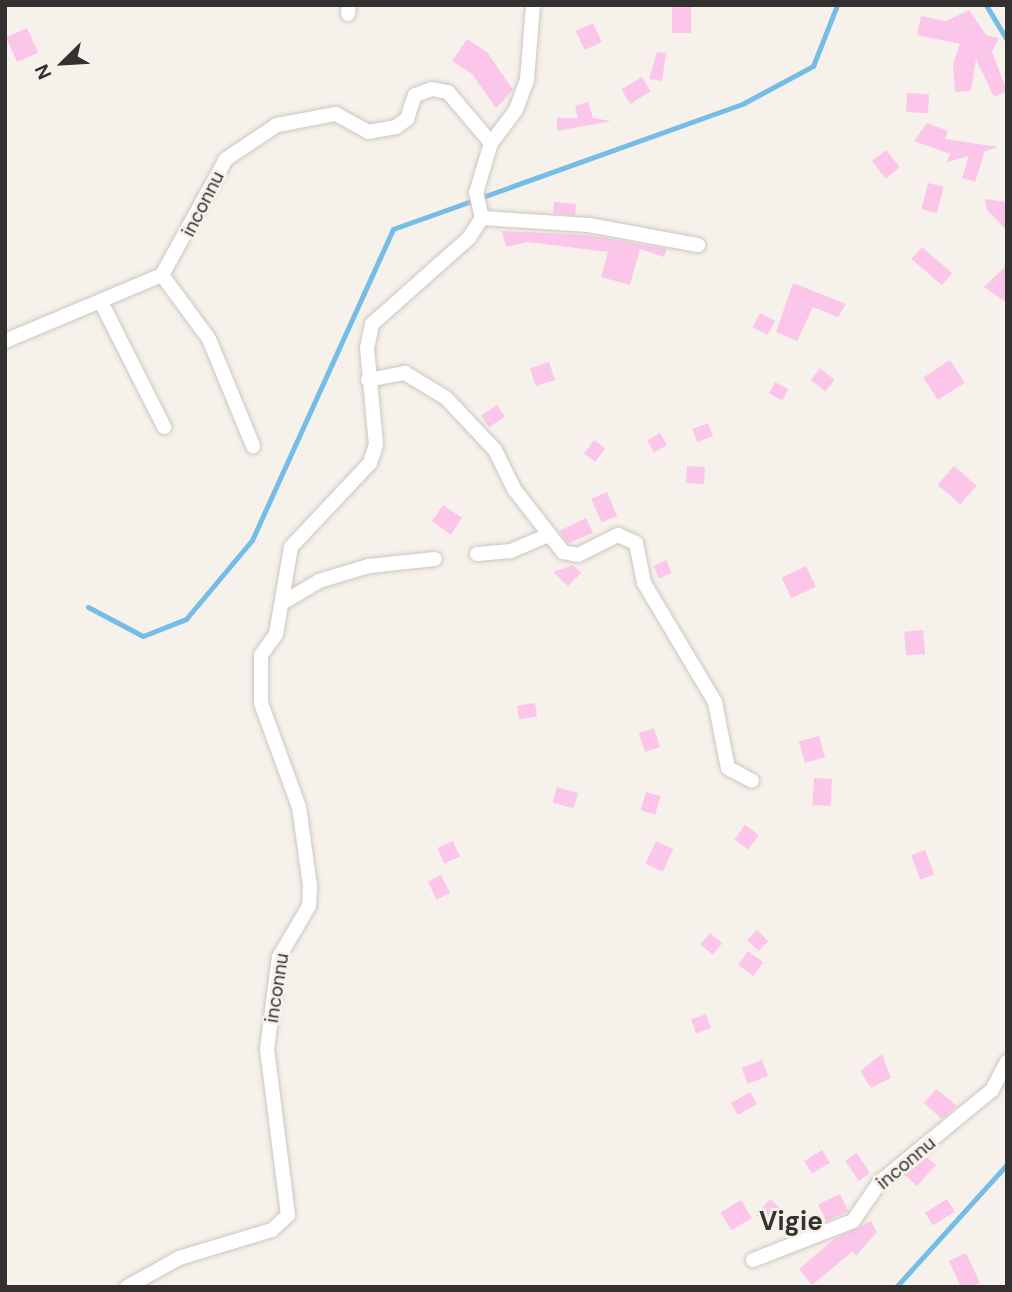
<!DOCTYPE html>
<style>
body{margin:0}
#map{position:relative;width:1012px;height:1292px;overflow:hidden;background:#f7f1eb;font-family:"DM Sans",sans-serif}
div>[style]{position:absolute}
.stream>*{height:5px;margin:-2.5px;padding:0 2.5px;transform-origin:2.5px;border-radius:2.5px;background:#75bde6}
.building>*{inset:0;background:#fbc6ea;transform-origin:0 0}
.roads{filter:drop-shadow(0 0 2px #ccc7c1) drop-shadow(0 0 2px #ccc7c1)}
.minor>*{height:14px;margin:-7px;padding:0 7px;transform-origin:7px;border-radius:7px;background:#fff}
span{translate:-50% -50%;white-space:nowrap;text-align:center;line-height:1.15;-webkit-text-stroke:6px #f7f1eb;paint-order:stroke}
.street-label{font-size:19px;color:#33312f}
.district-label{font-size:26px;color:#36322d;font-weight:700}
.frame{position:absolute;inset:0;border:7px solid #33312f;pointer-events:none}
.north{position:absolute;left:28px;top:28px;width:70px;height:70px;-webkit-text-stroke:5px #f7f1eb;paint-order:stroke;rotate:246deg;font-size:19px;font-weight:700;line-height:28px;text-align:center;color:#33312f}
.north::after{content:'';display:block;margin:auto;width:24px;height:32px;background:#33312f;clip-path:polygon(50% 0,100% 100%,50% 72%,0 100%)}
</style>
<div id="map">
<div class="stream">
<div style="left:986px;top:5px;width:41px;rotate:59deg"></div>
<div style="left:88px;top:607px;width:62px;rotate:27.8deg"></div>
<div style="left:143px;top:636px;width:46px;rotate:-21.6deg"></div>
<div style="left:186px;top:619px;width:103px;rotate:-50.1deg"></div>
<div style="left:252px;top:540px;width:341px;rotate:-65.6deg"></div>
<div style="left:393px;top:229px;width:373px;rotate:-19.7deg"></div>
<div style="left:744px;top:103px;width:78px;rotate:-28.2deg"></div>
<div style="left:813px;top:66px;width:66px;rotate:-68.5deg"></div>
<div style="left:896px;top:1287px;width:166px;rotate:-47.9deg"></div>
</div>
<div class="building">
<div style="left:672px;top:5px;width:19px;height:28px"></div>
<div style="clip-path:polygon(969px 10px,986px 35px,999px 38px,992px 52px,1007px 91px,994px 97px,976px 59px,971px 91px,955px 92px,953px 64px,960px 44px,917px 35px,921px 16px,946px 21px)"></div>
<div style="left:593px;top:23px;width:21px;height:19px;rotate:65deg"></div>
<div style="left:27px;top:28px;width:27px;height:23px;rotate:66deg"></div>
<div style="clip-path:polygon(467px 39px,487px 52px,513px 90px,496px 108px,472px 74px,452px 61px)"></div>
<div style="clip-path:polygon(657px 52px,666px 53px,662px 81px,649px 79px)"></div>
<div style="left:642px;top:77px;width:17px;height:24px;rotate:59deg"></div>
<div style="left:907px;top:93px;width:22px;height:19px;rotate:3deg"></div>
<div style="clip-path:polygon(588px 102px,593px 118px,611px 121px,557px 131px,557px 118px,578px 118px,575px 106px)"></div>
<div style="clip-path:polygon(927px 123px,948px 131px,945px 139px,998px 147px,985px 151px,975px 182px,962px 178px,969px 156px,947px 162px,950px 154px,914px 141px)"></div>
<div style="left:886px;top:150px;width:22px;height:18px;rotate:51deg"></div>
<div style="left:928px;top:183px;width:16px;height:27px;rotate:14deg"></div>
<div style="clip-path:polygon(985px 199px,1007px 202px,1007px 231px,987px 210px)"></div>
<div style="left:554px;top:202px;width:22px;height:11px;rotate:5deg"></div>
<div style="clip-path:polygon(502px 231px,588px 235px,667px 249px,664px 257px,640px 249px,630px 285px,601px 277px,608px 252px,528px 242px,506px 247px)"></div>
<div style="left:922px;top:247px;width:40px;height:16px;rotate:41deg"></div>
<div style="clip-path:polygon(1007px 265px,1007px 303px,984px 287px)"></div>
<div style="clip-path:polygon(793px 283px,846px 304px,838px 317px,813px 307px,797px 341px,776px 332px)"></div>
<div style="left:760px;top:313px;width:17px;height:16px;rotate:28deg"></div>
<div style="left:950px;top:360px;width:27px;height:32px;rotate:57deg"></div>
<div style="left:549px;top:362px;width:19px;height:20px;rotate:72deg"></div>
<div style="left:820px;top:368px;width:19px;height:15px;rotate:39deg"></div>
<div style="left:775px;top:382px;width:15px;height:13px;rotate:28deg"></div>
<div style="left:497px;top:405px;width:14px;height:19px;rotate:56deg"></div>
<div style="left:708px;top:423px;width:14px;height:17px;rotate:69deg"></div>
<div style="left:660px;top:433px;width:14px;height:15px;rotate:60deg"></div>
<div style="left:594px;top:440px;width:14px;height:17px;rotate:36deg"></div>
<div style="left:687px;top:466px;width:18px;height:17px;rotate:3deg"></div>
<div style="left:954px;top:466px;width:30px;height:25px;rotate:41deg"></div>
<div style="left:607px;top:492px;width:26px;height:17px;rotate:67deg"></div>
<div style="left:443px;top:505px;width:23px;height:20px;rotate:34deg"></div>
<div style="clip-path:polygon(586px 518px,593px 533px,568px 543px,559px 531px)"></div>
<div style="left:666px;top:560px;width:14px;height:14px;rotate:65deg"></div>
<div style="clip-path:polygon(573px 565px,581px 573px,568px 586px,553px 572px)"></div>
<div style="left:806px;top:566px;width:23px;height:27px;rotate:65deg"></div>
<div style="left:923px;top:630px;width:24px;height:19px;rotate:85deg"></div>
<div style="left:535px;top:703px;width:14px;height:18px;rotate:82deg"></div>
<div style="left:654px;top:728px;width:20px;height:16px;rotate:72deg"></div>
<div style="left:819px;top:736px;width:22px;height:21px;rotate:74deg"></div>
<div style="left:814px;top:778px;width:18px;height:27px;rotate:3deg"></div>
<div style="left:557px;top:787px;width:22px;height:16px;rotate:16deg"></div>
<div style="left:646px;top:792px;width:15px;height:19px;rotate:16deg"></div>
<div style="left:745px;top:825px;width:17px;height:18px;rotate:36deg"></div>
<div style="left:453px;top:841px;width:17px;height:17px;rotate:66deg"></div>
<div style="left:656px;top:841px;width:19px;height:25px;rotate:25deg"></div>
<div style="left:925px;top:850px;width:26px;height:15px;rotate:69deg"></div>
<div style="left:441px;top:875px;width:20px;height:15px;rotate:63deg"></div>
<div style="left:757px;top:930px;width:16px;height:14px;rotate:45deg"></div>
<div style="left:710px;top:933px;width:16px;height:15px;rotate:40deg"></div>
<div style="left:748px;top:951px;width:19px;height:17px;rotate:36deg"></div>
<div style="left:706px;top:1014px;width:15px;height:16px;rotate:70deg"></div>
<div style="clip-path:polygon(882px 1054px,891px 1078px,871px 1088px,860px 1071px)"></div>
<div style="left:762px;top:1060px;width:17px;height:22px;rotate:69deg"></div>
<div style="clip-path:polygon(936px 1089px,957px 1106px,942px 1119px,924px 1103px)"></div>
<div style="left:750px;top:1092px;width:14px;height:22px;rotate:60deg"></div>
<div style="left:822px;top:1150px;width:15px;height:21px;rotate:58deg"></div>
<div style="left:857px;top:1153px;width:24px;height:14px;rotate:57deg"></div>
<div style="clip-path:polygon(926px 1157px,936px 1165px,917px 1186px,904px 1174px)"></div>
<div style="left:840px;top:1194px;width:19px;height:24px;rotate:65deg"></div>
<div style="clip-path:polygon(770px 1199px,785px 1213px,768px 1227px,756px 1215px)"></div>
<div style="left:947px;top:1199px;width:15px;height:26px;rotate:58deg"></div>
<div style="left:741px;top:1200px;width:21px;height:24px;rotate:59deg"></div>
<div style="clip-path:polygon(871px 1221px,877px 1232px,856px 1256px,853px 1251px,812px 1285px,799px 1269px,834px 1239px)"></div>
<div style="clip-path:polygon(966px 1253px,980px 1283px,972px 1287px,961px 1287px,949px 1261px)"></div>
</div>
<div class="roads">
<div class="minor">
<div style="left:348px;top:14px;width:9px;rotate:-84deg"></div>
<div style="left:482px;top:218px;width:107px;rotate:3.7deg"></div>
<div style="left:589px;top:225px;width:111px;rotate:10.4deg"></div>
<div style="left:162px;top:275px;width:79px;rotate:53.7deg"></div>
<div style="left:209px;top:339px;width:116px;rotate:67.6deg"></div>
<div style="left:102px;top:304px;width:138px;rotate:63.2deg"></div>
<div style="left:5px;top:341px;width:170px;rotate:-22.8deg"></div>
<div style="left:162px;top:275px;width:132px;rotate:-61.1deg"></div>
<div style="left:226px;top:159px;width:61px;rotate:-33.7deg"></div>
<div style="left:277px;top:125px;width:60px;rotate:-10.6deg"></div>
<div style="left:336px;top:114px;width:37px;rotate:29deg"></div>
<div style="left:368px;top:132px;width:28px;rotate:-10deg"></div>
<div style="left:396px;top:127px;width:14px;rotate:-36deg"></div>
<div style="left:407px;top:119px;width:25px;rotate:-72deg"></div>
<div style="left:415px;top:95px;width:18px;rotate:-19deg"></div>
<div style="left:432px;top:89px;width:16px;rotate:11deg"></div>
<div style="left:448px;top:92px;width:67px;rotate:49.9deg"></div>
<div style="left:368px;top:380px;width:38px;rotate:-11deg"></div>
<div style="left:405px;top:373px;width:48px;rotate:31.4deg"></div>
<div style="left:446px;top:398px;width:71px;rotate:46.7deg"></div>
<div style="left:495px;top:450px;width:43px;rotate:64deg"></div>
<div style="left:514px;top:489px;width:80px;rotate:52.1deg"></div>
<div style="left:563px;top:552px;width:15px;rotate:11deg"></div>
<div style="left:578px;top:555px;width:45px;rotate:-26.6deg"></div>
<div style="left:618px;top:535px;width:20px;rotate:24deg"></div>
<div style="left:636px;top:543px;width:41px;rotate:78.7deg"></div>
<div style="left:644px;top:583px;width:139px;rotate:59.2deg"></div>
<div style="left:715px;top:702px;width:67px;rotate:78.9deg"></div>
<div style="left:728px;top:768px;width:27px;rotate:28deg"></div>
<div style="left:477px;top:554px;width:34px;rotate:-5deg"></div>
<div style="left:511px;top:551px;width:38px;rotate:-23deg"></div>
<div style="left:284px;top:602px;width:41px;rotate:-31deg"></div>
<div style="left:319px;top:581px;width:52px;rotate:-16.7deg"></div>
<div style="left:369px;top:566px;width:66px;rotate:-6.1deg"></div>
<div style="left:753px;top:1260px;width:107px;rotate:-21.3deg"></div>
<div style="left:853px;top:1221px;width:47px;rotate:-55.3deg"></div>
<div style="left:880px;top:1182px;width:145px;rotate:-39.4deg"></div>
<div style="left:992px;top:1090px;width:32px;rotate:-62deg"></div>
<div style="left:127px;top:1287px;width:60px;rotate:-29.1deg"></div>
<div style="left:179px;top:1258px;width:97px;rotate:-16.8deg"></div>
<div style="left:272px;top:1230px;width:22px;rotate:-43deg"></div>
<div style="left:288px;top:1215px;width:167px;rotate:-97.2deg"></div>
<div style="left:267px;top:1049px;width:93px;rotate:-82.6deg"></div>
<div style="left:279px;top:957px;width:59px;rotate:-59.5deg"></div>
<div style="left:309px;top:906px;width:20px;rotate:-87deg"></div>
<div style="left:310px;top:886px;width:80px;rotate:-97.9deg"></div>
<div style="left:299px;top:807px;width:111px;rotate:-110.1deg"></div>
<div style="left:261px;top:703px;width:48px;rotate:-90deg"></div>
<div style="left:261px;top:655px;width:26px;rotate:-54deg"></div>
<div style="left:276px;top:634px;width:88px;rotate:-80.2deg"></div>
<div style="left:291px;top:547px;width:115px;rotate:-46.8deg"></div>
<div style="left:370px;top:463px;width:19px;rotate:-72deg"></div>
<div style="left:376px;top:445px;width:97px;rotate:-95.3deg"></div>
<div style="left:367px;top:348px;width:25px;rotate:-78deg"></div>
<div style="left:372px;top:324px;width:130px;rotate:-41.6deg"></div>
<div style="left:469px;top:238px;width:24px;rotate:-57deg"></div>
<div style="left:482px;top:218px;width:26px;rotate:-103deg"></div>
<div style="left:476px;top:193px;width:52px;rotate:-73.3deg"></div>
<div style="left:491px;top:143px;width:41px;rotate:-52.9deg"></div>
<div style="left:516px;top:110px;width:32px;rotate:-70deg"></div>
<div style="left:527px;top:80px;width:75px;rotate:-85.4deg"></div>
</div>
</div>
<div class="street-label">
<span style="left:203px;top:204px;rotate:-63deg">inconnu</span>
<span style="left:277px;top:988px;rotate:-81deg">inconnu</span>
<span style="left:906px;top:1163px;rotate:-40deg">inconnu</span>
</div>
<div class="district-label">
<span style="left:791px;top:1222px">Vigie</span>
</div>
<div class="frame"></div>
<div class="north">N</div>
</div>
